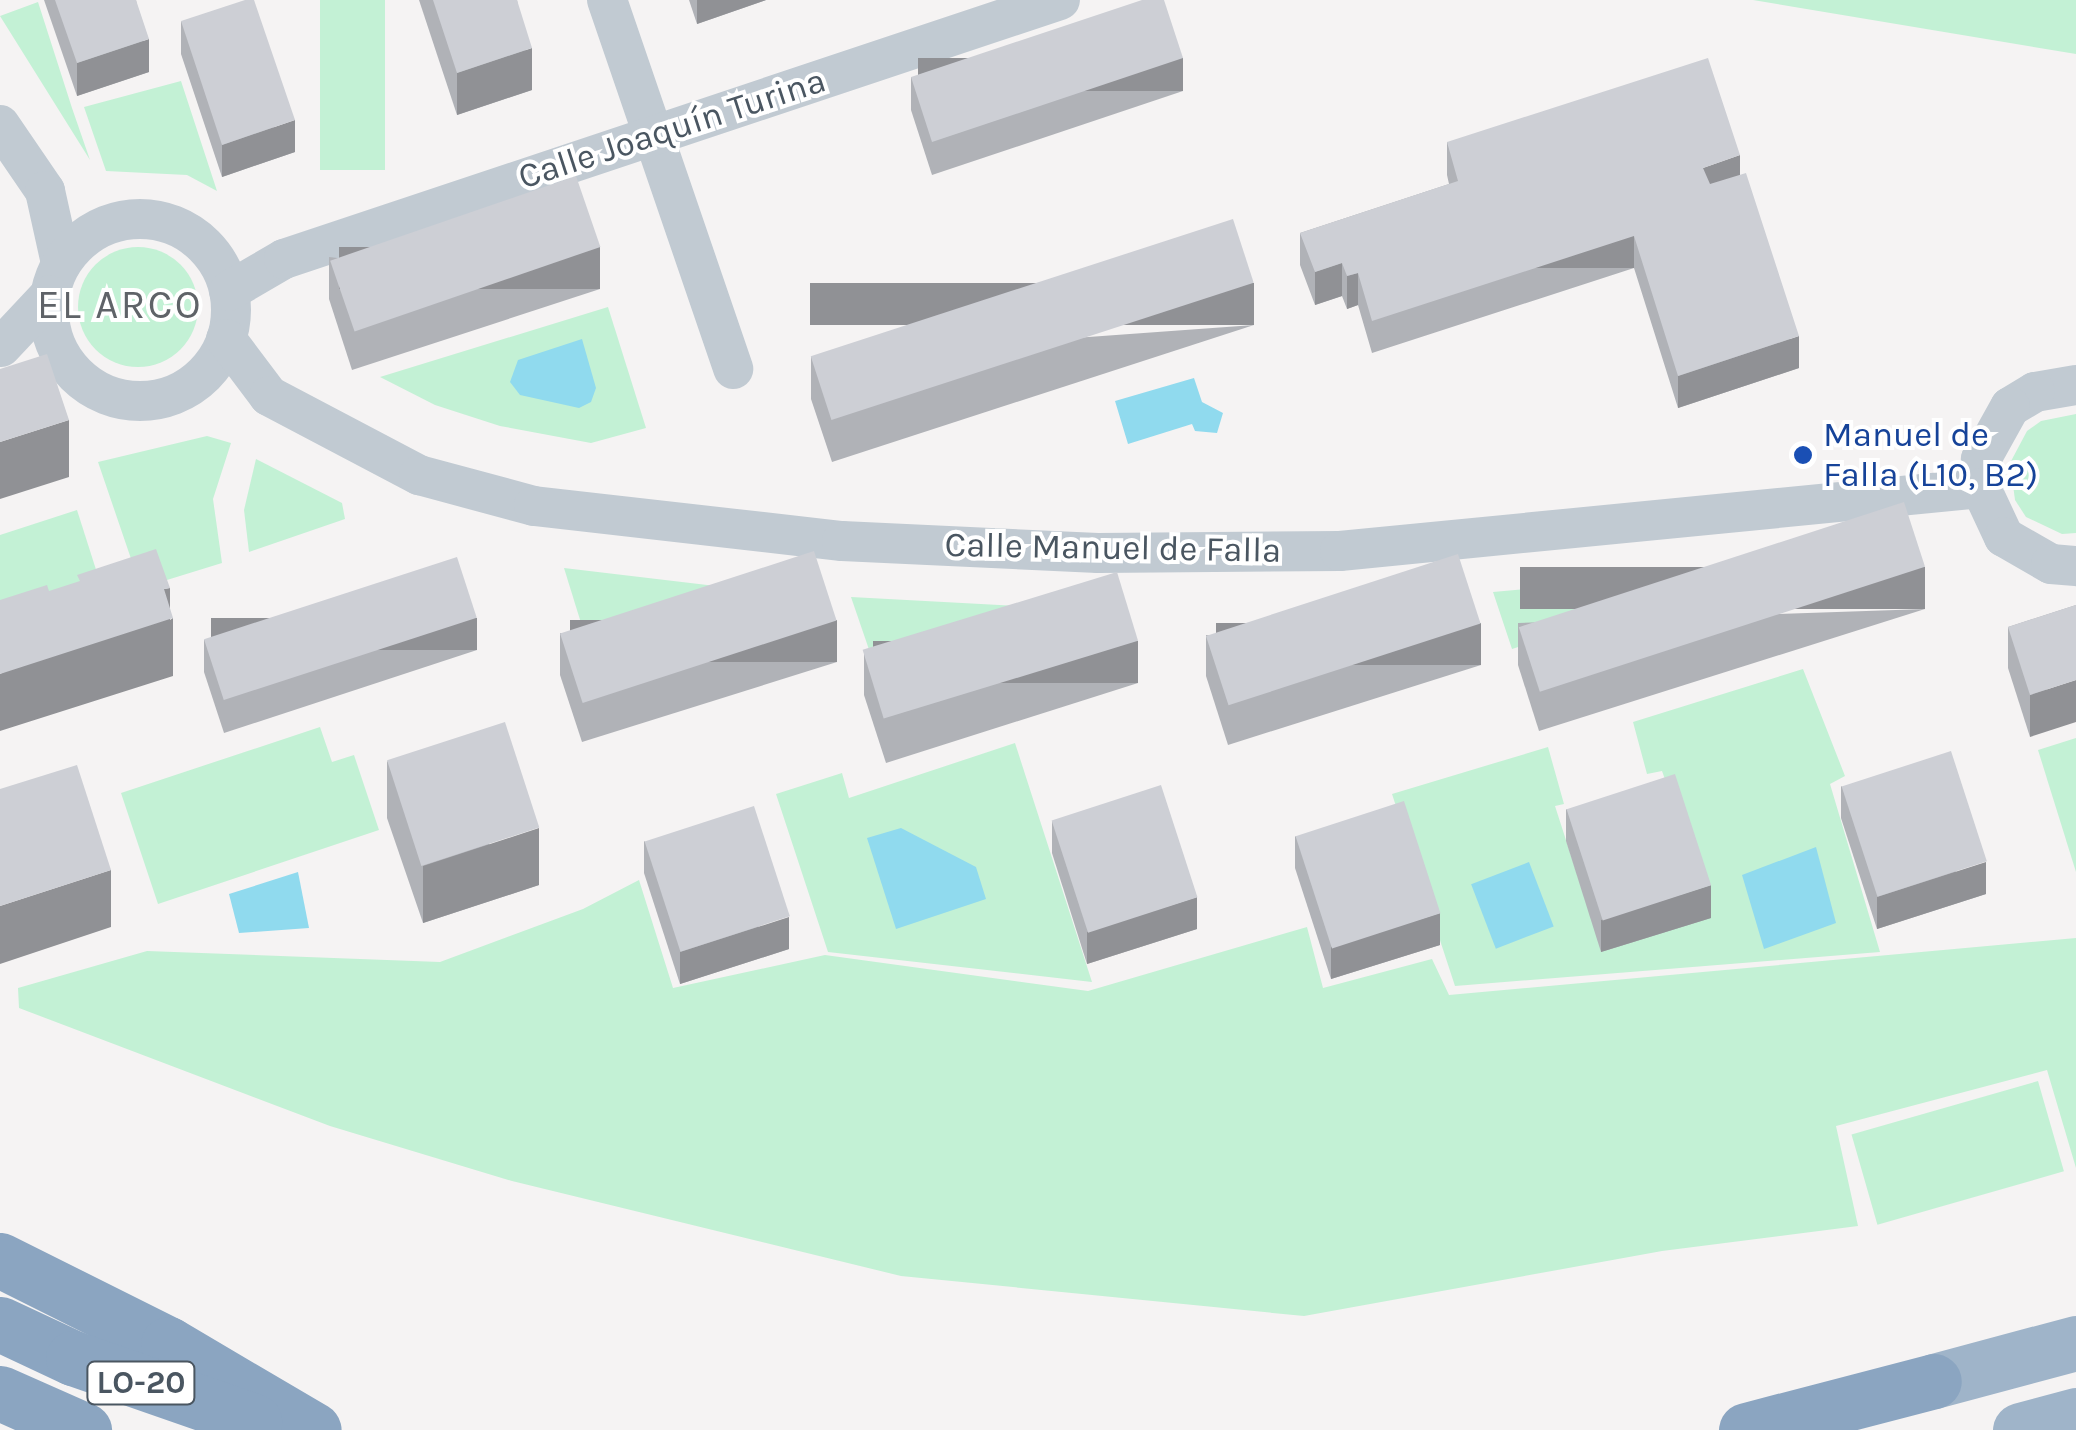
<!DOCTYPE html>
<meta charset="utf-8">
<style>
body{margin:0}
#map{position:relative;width:2076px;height:1430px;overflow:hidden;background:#f5f3f3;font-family:Karla,sans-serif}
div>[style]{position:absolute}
.green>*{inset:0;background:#c3f1d5;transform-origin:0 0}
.round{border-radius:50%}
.water>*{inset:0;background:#90daee;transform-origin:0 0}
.minor>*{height:40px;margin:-20px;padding:0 20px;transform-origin:20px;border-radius:20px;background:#c1cad2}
.minor>.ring{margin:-20px;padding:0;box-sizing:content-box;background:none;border:40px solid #c1cad2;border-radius:50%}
.trunk>*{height:55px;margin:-27.5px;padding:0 27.5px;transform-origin:27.5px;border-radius:27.5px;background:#9fb4c9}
.motorway>*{height:55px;margin:-27.5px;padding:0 27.5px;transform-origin:27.5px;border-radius:27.5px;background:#8ba5c1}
.wall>*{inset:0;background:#b0b2b7}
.shaded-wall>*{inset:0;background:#909195;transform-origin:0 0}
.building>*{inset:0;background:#cdcfd5;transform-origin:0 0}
.dots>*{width:28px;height:28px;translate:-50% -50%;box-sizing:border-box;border:5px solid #fff;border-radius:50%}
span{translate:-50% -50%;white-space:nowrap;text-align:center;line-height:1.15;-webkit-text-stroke:8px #fff;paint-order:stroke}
.shield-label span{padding:2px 8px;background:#fff;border:2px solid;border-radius:8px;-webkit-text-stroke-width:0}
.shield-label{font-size:32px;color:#4a5661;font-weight:700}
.street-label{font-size:35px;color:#4a5661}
.transit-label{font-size:35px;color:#164399}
.left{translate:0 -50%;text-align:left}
.quarter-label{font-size:40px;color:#5f6368;letter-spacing:2.5px}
</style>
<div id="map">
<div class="green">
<div style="left:320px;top:0;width:65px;height:170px"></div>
<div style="clip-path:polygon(1753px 0,2076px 0,2076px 54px)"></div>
<div style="clip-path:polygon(38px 2px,72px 108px,90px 160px,0 16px)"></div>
<div style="clip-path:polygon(181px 81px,217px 191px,187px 175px,106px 171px,84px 107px)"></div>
<div class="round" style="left:78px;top:247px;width:120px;height:120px"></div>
<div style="clip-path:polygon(608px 307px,646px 428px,591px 443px,500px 426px,435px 405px,380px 377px)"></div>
<div style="clip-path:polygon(2076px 414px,2076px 533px,2062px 534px,2026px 517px,2015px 500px,2010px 463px,2027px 431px,2041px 421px)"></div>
<div style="clip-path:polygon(207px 436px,231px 443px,213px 499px,222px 563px,141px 588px,98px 462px)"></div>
<div style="clip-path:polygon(256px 459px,342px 503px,345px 519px,249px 552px,244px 510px)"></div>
<div style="clip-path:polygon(77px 510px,106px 601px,0 637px,0 535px)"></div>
<div style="clip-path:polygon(564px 568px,767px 592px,590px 652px)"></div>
<div style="clip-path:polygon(1635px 579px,1644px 607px,1512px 649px,1493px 592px)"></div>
<div style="clip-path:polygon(851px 597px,1053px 608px,876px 670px)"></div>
<div style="clip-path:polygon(1803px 669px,1845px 776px,1830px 784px,1880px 952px,1455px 986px,1392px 794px,1548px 747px,1564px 804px,1555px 806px,1602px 952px,1675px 807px,1662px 771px,1647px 774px,1633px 722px)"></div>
<div style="clip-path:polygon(320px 727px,332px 762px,354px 755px,379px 830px,158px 904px,121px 793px)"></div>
<div style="clip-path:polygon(2076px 738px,2076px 872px,2038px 750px)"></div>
<div style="clip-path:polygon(1015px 743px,1092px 982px,828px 952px,776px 794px,842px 773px,849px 798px)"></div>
<div style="clip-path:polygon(639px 880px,673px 988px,825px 955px,1088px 991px,1307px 927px,1323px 988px,1432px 959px,1449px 995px,2076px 938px,2076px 1168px,2047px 1070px,1836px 1126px,1858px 1226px,1662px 1251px,1304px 1316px,901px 1276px,512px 1181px,330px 1126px,19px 1008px,18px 988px,147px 951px,440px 962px,583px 909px)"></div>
<div style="left:2038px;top:1081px;width:94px;height:194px;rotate:74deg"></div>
</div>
<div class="water">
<div style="clip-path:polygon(582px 339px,596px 388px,591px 402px,579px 408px,520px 395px,510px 382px,518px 360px)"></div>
<div style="clip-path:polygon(1194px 378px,1202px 402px,1223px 413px,1217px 433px,1195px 431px,1192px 424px,1128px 444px,1115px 401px)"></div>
<div style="clip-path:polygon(901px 828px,976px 867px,986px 899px,896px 929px,867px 838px)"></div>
<div style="clip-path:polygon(1816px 847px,1836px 923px,1764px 949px,1742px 875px)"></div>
<div style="left:1529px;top:862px;width:69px;height:62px;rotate:69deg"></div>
<div style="clip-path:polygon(298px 872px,309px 928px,239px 933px,229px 894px)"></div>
</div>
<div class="minor">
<div style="left:607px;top:0;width:390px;rotate:71.1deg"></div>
<div style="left:0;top:125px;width:80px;rotate:55.7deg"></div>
<div style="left:45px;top:191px;width:74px;rotate:77.5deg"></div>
<div class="ring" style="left:49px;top:219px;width:142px;height:142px"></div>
<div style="left:229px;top:291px;width:64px;rotate:-30.2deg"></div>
<div style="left:284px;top:259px;width:818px;rotate:-18.46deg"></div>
<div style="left:226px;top:339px;width:71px;rotate:53deg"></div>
<div style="left:269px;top:396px;width:170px;rotate:27.8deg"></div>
<div style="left:419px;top:475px;width:119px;rotate:15.1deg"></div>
<div style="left:534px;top:506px;width:310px;rotate:6.5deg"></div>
<div style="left:842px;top:541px;width:256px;rotate:2.7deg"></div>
<div style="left:1098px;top:553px;width:242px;rotate:-0.5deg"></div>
<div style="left:1340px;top:551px;width:644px;rotate:-5.61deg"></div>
<div style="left:1px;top:347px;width:71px;rotate:-46.7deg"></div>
<div style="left:2076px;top:385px;width:42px;rotate:170.3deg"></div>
<div style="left:2035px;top:392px;width:29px;rotate:149deg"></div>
<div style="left:2010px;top:407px;width:60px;rotate:119.1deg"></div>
<div style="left:1981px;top:459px;width:29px;rotate:90deg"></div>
<div style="left:1981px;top:488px;width:54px;rotate:64.9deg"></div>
<div style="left:2004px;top:537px;width:54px;rotate:29.9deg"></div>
<div style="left:2051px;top:564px;width:25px;rotate:5deg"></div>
</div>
<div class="trunk">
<div style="left:1934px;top:1381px;width:147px;rotate:-15deg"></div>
<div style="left:2020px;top:1430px;width:58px;rotate:-15deg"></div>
</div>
<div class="motorway">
<div style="left:0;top:1260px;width:188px;rotate:26.6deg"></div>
<div style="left:168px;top:1344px;width:169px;rotate:30.5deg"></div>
<div style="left:0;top:1324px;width:81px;rotate:25deg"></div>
<div style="left:73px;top:1358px;width:192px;rotate:19.2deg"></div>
<div style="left:0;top:1393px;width:92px;rotate:23.8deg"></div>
<div style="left:1746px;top:1430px;width:194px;rotate:-14.6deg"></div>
</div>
<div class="wall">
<div style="clip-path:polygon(44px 0,136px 0,149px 72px,77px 96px)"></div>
<div style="clip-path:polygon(419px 0,517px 0,532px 90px,457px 115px)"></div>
<div style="clip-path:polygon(689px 0,766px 0,697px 24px)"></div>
<div style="clip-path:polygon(181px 21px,295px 152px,222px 177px,181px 54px)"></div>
<div style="clip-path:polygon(911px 77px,1183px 91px,932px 175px,911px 110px)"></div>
<div style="clip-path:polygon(1447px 142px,1740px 175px,1799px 368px,1678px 408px,1634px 268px,1372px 353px,1358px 305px,1347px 309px,1342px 296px,1315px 305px,1300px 265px,1300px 233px,1449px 184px,1447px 175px)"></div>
<div style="clip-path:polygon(329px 257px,600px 289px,352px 370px,329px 299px)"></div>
<div style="clip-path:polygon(1254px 325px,832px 462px,811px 399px,811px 357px)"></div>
<div style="clip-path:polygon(2076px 605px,2030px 737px,2008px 668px,2008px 627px)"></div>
<div style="clip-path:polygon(1925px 609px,1539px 731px,1518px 665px,1518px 623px)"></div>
<div style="clip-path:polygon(560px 633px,837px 662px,582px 742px,560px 675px)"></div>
<div style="clip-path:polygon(1206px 635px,1481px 665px,1228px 745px,1206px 676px)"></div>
<div style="clip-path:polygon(204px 640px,477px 650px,224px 733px,204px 672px)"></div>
<div style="clip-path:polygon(864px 653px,1138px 683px,886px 763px,864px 695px)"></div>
<div style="clip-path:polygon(387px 761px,539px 885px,423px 923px,387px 818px)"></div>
<div style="clip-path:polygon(1841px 786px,1986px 894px,1877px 929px,1841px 818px)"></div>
<div style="clip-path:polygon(1566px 809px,1711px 918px,1601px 952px,1566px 841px)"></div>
<div style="clip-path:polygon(1052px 821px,1197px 929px,1087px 964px,1052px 853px)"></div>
<div style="clip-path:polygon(1295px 836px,1440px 945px,1331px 979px,1295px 868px)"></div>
<div style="clip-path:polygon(644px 841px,789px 949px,680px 984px,644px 873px)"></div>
</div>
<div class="shaded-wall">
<div style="clip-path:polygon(697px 0,766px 0,697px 24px)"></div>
<div style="clip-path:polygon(149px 39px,149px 72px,77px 96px,77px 63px)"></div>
<div style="clip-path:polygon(532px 48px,532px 90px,457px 115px,457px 73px)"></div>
<div style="left:1183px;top:58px;width:33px;height:265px;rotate:90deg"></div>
<div style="clip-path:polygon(295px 120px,295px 152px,222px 177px,222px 145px)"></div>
<div style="clip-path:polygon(1740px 155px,1740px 188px,1703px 200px,1703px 168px)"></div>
<div style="left:1634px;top:236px;width:32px;height:275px;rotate:90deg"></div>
<div style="left:600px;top:247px;width:42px;height:261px;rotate:90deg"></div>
<div style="clip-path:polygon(1342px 263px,1342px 296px,1315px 305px,1315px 272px)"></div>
<div style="clip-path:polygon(1358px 273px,1358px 305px,1347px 309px,1347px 276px)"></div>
<div style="left:1254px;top:283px;width:42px;height:444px;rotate:90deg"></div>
<div style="clip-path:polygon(1799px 336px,1799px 368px,1678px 408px,1678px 376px)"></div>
<div style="clip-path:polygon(69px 420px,69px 477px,0 499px,0 442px)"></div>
<div style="left:1925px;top:567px;width:42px;height:405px;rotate:90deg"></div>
<div style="clip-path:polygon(170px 588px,170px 620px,173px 618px,173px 676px,0 731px,0 674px,164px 589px)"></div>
<div style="left:477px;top:618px;width:32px;height:266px;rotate:90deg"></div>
<div style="left:837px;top:620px;width:42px;height:267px;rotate:90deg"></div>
<div style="left:1481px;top:623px;width:42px;height:265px;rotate:90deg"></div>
<div style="left:1138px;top:641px;width:42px;height:265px;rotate:90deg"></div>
<div style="clip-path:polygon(2076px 680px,2076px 722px,2030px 737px,2030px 695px)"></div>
<div style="clip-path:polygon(539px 828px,539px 885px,423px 923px,423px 866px)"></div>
<div style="clip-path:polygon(1986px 862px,1986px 894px,1877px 929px,1877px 897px)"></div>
<div style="clip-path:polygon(111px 870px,111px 927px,0 964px,0 906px)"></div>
<div style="clip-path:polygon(1711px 885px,1711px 918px,1601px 952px,1601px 920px)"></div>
<div style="clip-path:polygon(1197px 897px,1197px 929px,1087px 964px,1087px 932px)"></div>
<div style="clip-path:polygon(1440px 913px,1440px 945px,1331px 979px,1331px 947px)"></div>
<div style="clip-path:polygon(789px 917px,789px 949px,680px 984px,680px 952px)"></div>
</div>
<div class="building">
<div style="clip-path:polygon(55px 0,136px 0,149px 39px,77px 63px)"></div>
<div style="clip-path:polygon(245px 0,254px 0,295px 120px,222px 145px,181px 21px)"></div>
<div style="clip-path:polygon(433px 0,517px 0,532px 48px,457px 73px)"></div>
<div style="clip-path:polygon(1142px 0,1164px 0,1183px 58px,932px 142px,911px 77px)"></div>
<div style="clip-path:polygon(1708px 58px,1740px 155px,1703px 168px,1710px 184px,1746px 173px,1799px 336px,1678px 376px,1634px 236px,1372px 321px,1358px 273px,1347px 276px,1342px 263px,1315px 272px,1300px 233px,1458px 181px,1447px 142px)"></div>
<div style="left:576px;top:176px;width:75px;height:260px;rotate:71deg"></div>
<div style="left:1233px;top:219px;width:67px;height:444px;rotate:72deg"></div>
<div style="clip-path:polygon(47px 354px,69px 420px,0 442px,0 369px)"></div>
<div style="left:1904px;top:502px;width:68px;height:405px;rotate:72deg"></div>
<div style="clip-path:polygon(156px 549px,170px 588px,164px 589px,173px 618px,0 674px,0 600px,47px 585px,49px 591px,80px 581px,77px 575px)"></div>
<div style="left:814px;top:551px;width:73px;height:267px;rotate:72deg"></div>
<div style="left:1458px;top:554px;width:73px;height:265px;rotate:72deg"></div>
<div style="left:457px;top:557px;width:64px;height:266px;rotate:72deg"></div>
<div style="left:1117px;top:572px;width:72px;height:266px;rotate:73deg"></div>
<div style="clip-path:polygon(2076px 605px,2076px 680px,2030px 695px,2008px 627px)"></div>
<div style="left:505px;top:722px;width:111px;height:124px;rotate:72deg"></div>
<div style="left:1951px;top:751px;width:116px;height:115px;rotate:72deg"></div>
<div style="clip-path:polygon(77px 765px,111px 870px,0 906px,0 789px)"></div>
<div style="left:1675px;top:774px;width:117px;height:114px;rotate:72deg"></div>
<div style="left:1161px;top:785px;width:118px;height:115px;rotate:72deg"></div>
<div style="left:1404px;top:801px;width:118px;height:114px;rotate:72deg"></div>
<div style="left:754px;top:806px;width:116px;height:115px;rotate:72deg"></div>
</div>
<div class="dots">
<div style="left:1803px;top:455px;background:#1a4fb4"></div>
</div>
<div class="shield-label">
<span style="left:141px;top:1383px">LO-20</span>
</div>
<div class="street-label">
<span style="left:672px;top:129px;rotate:-18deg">Calle Joaquín Turina</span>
<span style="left:1113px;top:548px;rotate:1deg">Calle Manuel de Falla</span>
</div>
<div class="transit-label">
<span class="left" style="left:1823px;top:455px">Manuel de<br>Falla (L10, B2)</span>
</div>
<div class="quarter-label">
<span style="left:120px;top:305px">EL ARCO</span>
</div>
</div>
